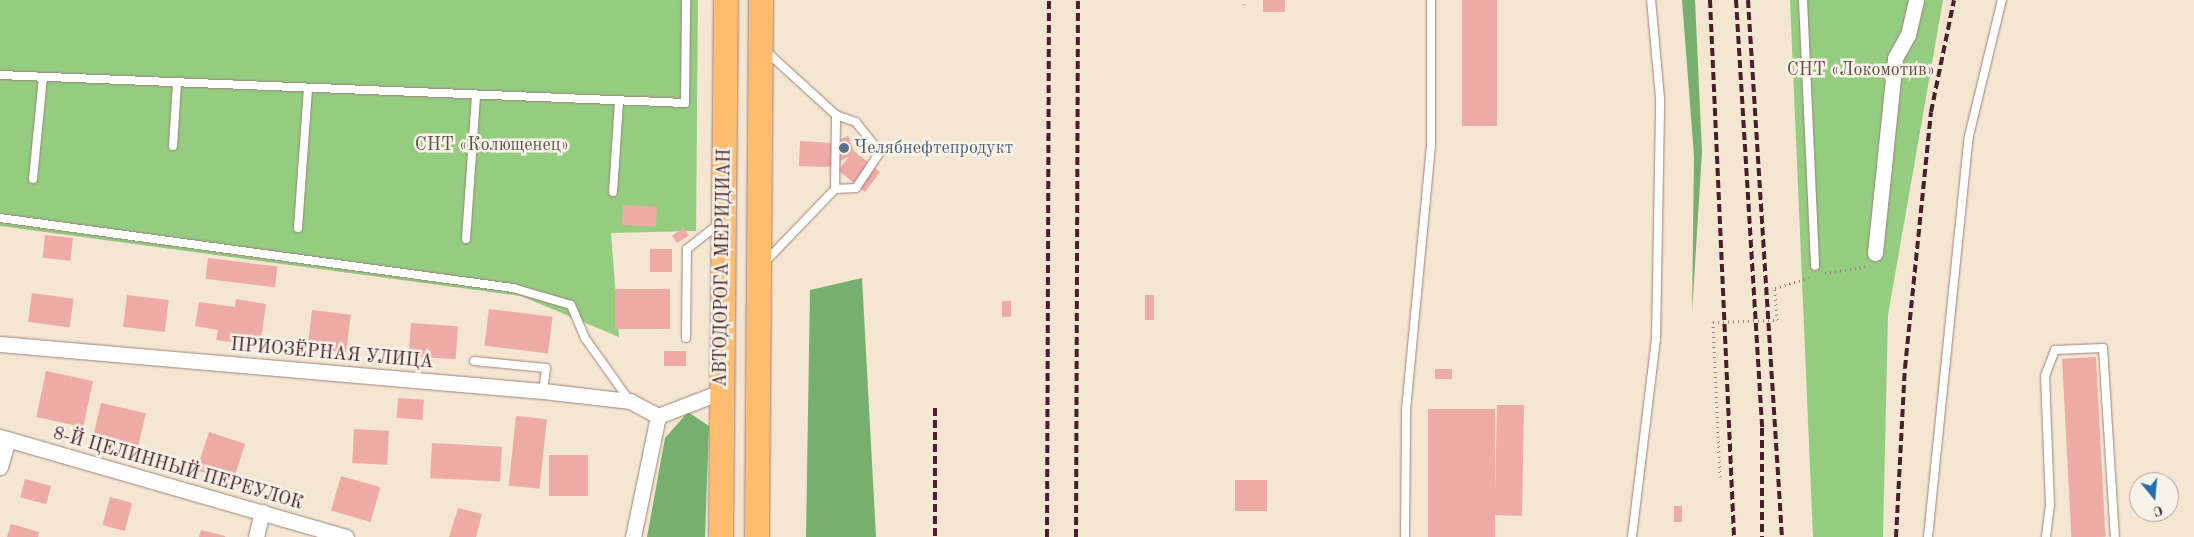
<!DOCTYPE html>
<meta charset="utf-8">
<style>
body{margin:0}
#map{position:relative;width:2194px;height:537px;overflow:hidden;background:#f4e6d1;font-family:"Old Standard TT",serif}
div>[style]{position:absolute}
.green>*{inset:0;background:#94cd80}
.forest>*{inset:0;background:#77b06e}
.building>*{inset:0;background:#eeaba5;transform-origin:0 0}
.path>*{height:3px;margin-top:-1.5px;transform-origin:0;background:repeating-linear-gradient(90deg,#9f827e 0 1px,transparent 0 5px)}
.roads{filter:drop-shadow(0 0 1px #9f827e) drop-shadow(0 0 1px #9f827e)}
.service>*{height:8px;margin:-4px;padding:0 4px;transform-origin:4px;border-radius:4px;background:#fff}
.minor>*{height:15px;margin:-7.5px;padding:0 7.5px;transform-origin:7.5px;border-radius:7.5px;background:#fff}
.primary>*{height:24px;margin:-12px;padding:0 12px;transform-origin:12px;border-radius:12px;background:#febc71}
.rail>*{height:4px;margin-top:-2px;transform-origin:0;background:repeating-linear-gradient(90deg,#4a1f2b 0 8px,transparent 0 12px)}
.dots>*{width:14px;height:14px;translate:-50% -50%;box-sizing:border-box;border:2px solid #f7f3e8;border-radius:50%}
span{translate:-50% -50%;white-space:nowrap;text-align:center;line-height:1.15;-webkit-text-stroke:5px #f7f3e8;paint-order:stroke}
.park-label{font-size:18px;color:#605344}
.service-label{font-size:18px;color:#4e5e75}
.left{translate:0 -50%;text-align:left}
.street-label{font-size:18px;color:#4a1f2b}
.north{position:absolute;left:2129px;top:472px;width:50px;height:50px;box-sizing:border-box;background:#f7f3e8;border:1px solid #b29e9c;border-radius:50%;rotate:163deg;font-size:14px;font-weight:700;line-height:20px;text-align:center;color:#4a1f2b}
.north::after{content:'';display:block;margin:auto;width:18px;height:22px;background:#1f6fb2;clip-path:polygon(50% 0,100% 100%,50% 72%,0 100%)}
</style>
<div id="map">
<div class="green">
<div style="clip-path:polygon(0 0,698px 0,696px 231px,611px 233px,619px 337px,521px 296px,0 226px)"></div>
<div style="clip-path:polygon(1790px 0,1943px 0,1888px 315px,1883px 537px,1813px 537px)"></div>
</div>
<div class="forest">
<div style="clip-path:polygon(1682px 0,1695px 0,1702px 152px,1692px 313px,1694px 156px)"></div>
<div style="clip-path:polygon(862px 278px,876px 537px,806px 537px,810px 290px)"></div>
<div style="clip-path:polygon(688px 412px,709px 426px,705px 537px,647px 537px,665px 438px)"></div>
</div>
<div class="building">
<div style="left:1263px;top:0;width:22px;height:12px"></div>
<div style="left:1462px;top:0;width:35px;height:126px"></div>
<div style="clip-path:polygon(848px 136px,854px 151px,880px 172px,865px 192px,838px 170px,849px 157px,839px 161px,833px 146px,832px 167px,799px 166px,800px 141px,832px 143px)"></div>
<div style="left:623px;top:205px;width:34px;height:20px;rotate:3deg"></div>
<div style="left:684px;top:228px;width:9px;height:14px;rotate:58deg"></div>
<div style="left:45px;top:235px;width:28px;height:23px;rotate:6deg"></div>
<div style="left:650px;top:249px;width:22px;height:23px"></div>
<div style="left:208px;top:258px;width:70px;height:21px;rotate:7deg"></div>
<div style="left:615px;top:289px;width:55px;height:40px"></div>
<div style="left:32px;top:293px;width:42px;height:29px;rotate:8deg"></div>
<div style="left:127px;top:295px;width:42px;height:32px;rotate:7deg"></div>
<div style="left:1145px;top:295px;width:9px;height:25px"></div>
<div style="clip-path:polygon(236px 299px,266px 304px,260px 346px,216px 340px,218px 330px,195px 326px,199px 302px,235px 307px)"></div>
<div style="left:1002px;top:301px;width:9px;height:16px"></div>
<div style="left:489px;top:309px;width:64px;height:37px;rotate:7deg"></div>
<div style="left:312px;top:310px;width:39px;height:38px;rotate:7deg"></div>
<div style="left:411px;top:323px;width:47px;height:33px;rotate:4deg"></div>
<div style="left:664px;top:351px;width:22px;height:15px"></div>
<div style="left:2096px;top:357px;width:180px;height:34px;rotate:87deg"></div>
<div style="left:1435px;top:369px;width:17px;height:10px"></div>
<div style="left:46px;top:371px;width:48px;height:47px;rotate:12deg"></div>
<div style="left:398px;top:398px;width:26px;height:20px;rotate:4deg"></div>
<div style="left:101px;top:403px;width:46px;height:36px;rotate:13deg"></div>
<div style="clip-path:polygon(1497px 405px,1524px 405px,1522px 516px,1495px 515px,1495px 537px,1428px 537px,1428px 409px,1495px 409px,1495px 491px)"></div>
<div style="left:516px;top:416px;width:31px;height:70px;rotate:6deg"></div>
<div style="left:354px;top:429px;width:35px;height:34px;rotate:3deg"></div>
<div style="left:209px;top:432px;width:38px;height:40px;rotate:18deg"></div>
<div style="left:432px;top:443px;width:70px;height:35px;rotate:3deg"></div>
<div style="left:549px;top:455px;width:39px;height:41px"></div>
<div style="left:341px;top:476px;width:41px;height:36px;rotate:16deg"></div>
<div style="left:25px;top:479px;width:27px;height:19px;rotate:15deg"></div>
<div style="left:1235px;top:480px;width:32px;height:31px"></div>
<div style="left:110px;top:497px;width:23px;height:29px;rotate:15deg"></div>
<div style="left:1682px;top:506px;width:16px;height:8px;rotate:90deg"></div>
<div style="clip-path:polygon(458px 508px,482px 514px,476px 537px,449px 537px)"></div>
<div style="clip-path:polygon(11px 524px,39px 532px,38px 537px,7px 537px)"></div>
<div style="clip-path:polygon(201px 530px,225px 536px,225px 537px,199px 537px)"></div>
</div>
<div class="path">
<div style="left:1244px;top:4px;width:4px;rotate:-90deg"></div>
<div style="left:1825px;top:273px;width:44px;rotate:-9.2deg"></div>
<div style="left:1720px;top:477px;width:155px;rotate:-92.6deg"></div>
<div style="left:1713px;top:322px;width:64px;rotate:-1.8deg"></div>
<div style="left:1777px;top:320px;width:32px;rotate:-94deg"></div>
<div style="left:1775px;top:288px;width:39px;rotate:-17deg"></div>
</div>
<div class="roads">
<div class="service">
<div style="left:1803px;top:0;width:266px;rotate:87.4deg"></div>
<div style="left:0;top:75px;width:686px;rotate:2.34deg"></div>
<div style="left:685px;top:103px;width:103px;rotate:-89.4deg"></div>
<div style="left:173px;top:146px;width:63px;rotate:-86.4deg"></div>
<div style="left:33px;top:179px;width:102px;rotate:-84.4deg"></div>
<div style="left:835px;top:189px;width:21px;rotate:-3deg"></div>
<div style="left:856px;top:188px;width:43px;rotate:-56.3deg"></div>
<div style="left:880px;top:152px;width:38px;rotate:-129deg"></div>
<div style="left:856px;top:122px;width:21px;rotate:-161deg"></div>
<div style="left:613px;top:192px;width:91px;rotate:-86.2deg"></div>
<div style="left:0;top:218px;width:518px;rotate:7.77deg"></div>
<div style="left:513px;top:288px;width:60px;rotate:16.3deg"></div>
<div style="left:571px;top:305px;width:36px;rotate:67deg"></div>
<div style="left:585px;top:338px;width:76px;rotate:54.6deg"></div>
<div style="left:298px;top:228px;width:140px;rotate:-85.9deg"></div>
<div style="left:466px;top:239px;width:144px;rotate:-86deg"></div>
<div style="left:764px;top:263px;width:103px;rotate:-46.2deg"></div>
<div style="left:835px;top:189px;width:74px;rotate:-89.2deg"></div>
<div style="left:836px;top:115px;width:95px;rotate:-137.6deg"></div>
<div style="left:686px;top:338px;width:89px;rotate:-89.4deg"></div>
<div style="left:687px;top:249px;width:42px;rotate:-38.2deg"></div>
<div style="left:474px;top:361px;width:72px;rotate:5.6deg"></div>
<div style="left:546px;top:368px;width:23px;rotate:97deg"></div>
<div style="left:1405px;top:537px;width:127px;rotate:-89.5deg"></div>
<div style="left:1406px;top:410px;width:266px;rotate:-84.6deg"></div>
<div style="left:1431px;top:145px;width:145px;rotate:-90deg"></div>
<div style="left:1632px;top:537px;width:199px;rotate:-83.1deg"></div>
<div style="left:1656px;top:339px;width:241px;rotate:-89deg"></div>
<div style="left:1660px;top:98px;width:98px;rotate:-95.2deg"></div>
<div style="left:1928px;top:537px;width:403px;rotate:-84.2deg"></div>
<div style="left:1969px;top:136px;width:140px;rotate:-76.4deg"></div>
<div style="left:2046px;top:537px;width:32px;rotate:-83deg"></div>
<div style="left:2050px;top:505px;width:129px;rotate:-92.2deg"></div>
<div style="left:2045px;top:376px;width:28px;rotate:-69deg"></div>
<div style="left:2055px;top:350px;width:48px;rotate:-2.4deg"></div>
<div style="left:2103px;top:348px;width:189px;rotate:86.4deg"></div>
</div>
<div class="minor">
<div style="left:1875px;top:253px;width:196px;rotate:-84.1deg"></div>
<div style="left:1895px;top:58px;width:26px;rotate:-61deg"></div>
<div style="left:1908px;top:35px;width:36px;rotate:-77deg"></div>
<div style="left:0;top:344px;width:545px;rotate:4.95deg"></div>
<div style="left:543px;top:391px;width:88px;rotate:6.6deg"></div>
<div style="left:630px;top:401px;width:32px;rotate:28deg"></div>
<div style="left:0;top:437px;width:360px;rotate:16.1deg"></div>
<div style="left:0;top:467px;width:29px;rotate:-74deg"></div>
<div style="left:256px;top:537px;width:26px;rotate:-77deg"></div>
<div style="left:633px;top:537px;width:124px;rotate:-78.3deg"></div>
<div style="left:658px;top:416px;width:67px;rotate:-20.9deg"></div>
</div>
<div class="primary">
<div style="left:721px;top:537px;width:537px;rotate:-89.47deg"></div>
<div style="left:757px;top:537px;width:537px;rotate:-89.57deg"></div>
</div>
</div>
<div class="rail">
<div style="left:1710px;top:0;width:538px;rotate:87.44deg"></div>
<div style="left:1736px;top:0;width:429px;rotate:86.5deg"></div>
<div style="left:1762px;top:428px;width:109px;rotate:90deg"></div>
<div style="left:1748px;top:0;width:538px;rotate:86.38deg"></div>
<div style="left:935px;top:408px;width:129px;rotate:90deg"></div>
<div style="left:1047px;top:537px;width:537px;rotate:-89.79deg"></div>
<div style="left:1076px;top:537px;width:537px;rotate:-89.79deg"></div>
<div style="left:1896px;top:537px;width:169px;rotate:-87deg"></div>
<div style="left:1905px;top:368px;width:257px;rotate:-84.2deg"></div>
<div style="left:1931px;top:112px;width:114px;rotate:-78.4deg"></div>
</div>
<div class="dots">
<div style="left:844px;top:148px;background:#5c6f8a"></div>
</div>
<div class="park-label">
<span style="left:1861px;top:70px">СНТ «Локомотив»</span>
<span style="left:492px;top:145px">СНТ «Колющенец»</span>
</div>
<div class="service-label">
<span class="left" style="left:854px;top:148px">Челябнефтепродукт</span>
</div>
<div class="street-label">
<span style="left:723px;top:268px;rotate:-89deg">АВТОДОРОГА МЕРИДИАН</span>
<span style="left:332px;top:354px;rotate:5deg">ПРИОЗЁРНАЯ УЛИЦА</span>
<span style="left:178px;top:469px;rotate:16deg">8-Й ЦЕЛИННЫЙ ПЕРЕУЛОК</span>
</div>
<div class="north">С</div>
</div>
